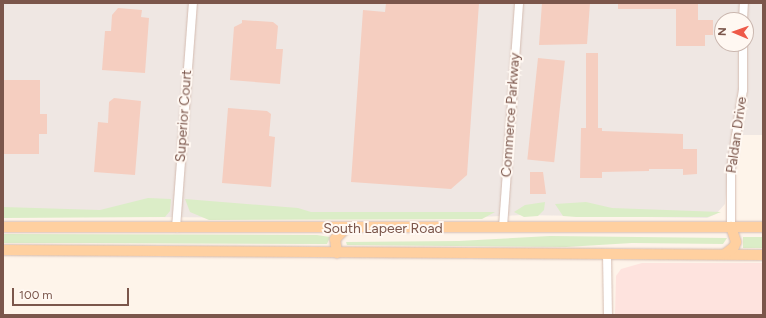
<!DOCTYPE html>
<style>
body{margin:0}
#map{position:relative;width:766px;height:318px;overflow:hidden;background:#fef4ea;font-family:Figtree,sans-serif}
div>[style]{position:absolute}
.commercial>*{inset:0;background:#fee3de}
.industrial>*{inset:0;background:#efe7e3}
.green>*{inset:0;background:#dbedc7;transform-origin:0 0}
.building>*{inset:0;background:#f5cec0;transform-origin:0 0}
.roads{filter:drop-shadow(0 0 1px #d4bcb1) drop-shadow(0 0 1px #d4bcb1)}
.minor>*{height:8px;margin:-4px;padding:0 4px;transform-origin:4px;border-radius:4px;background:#fff}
.major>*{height:10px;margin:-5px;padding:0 5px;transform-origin:5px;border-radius:5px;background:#ffd0a0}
span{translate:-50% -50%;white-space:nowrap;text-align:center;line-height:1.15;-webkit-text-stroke:4px #fff8f2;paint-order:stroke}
.street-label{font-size:14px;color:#7b564b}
.frame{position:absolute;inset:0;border:4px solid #7b564b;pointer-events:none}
.north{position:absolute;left:714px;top:12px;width:40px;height:40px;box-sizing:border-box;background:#fff8f2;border:1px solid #cab7af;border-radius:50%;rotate:272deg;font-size:11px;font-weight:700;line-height:16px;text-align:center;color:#7b564b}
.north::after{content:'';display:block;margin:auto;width:14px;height:18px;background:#ee5a49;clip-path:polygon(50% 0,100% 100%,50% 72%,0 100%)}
.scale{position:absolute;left:12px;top:288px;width:117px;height:18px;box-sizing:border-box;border:2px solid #7b564b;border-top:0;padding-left:5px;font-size:12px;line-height:14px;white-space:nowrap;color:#7b564b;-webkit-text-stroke:3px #fff8f2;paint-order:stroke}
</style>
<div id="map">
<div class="commercial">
<div style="clip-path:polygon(642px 263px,763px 263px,763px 315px,615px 315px,616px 276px,621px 269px)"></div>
</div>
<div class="industrial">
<div style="clip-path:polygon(evenodd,3px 3px,763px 3px,763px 135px,731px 135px,725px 204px,716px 214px,707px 218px,522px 215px,442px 219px,3px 216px,3px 3px,722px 20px,746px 20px,746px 44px,722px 44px,722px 20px)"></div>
</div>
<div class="green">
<div style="clip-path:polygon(148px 198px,171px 199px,170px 211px,165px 217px,3px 218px,3px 207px,100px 210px)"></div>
<div style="clip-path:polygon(185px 199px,298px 208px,311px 212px,495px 212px,482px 219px,209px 220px,190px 212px)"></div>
<div style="clip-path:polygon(545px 202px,544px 210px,538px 216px,524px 217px,514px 212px,525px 205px)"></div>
<div style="clip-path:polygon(586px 202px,612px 208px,721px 212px,708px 217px,576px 217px,563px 216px,555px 204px)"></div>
<div style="clip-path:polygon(3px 234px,317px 235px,330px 237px,327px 244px,91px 243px,3px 243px)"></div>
<div style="clip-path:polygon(550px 236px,727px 238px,723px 244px,632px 243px,566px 247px,347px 245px,346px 242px,459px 241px)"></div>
<div style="left:743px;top:237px;width:20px;height:11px"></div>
</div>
<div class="building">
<div style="clip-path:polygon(386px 3px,479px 3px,467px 175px,451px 189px,351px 182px,363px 10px,385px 12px)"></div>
<div style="clip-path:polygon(542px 3px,590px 3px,587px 44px,539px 45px)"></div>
<div style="clip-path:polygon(618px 3px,698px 3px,698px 20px,713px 20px,713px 35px,705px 35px,705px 46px,676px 46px,676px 9px,618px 9px)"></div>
<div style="clip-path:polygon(118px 8px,142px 10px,141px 17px,149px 18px,145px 73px,102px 70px,105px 31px,111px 31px,112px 15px)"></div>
<div style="clip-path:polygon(242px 20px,273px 22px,278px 26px,276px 49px,283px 49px,280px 84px,230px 80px,234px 27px,242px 23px)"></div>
<div style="clip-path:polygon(586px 53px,598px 53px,598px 128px,602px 128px,602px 131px,683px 134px,683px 149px,697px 149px,697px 174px,683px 175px,683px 169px,649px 169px,649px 171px,602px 172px,602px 178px,580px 178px,581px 128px,586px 128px)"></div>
<div style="left:538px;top:58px;width:27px;height:102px;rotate:6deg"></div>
<div style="clip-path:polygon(3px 80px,40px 80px,40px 114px,47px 114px,47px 134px,39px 134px,39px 154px,4px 154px)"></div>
<div style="clip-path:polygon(114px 98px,141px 101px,135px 175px,94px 172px,98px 122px,108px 123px,109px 102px)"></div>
<div style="clip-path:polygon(228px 108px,267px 111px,271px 114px,269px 136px,275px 137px,271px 187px,222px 183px)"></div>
<div style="clip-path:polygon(530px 172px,543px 172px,546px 194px,530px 194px)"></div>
</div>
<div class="roads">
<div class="minor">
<div style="left:743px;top:20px;width:17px;rotate:-87deg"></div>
<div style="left:503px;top:227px;width:225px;rotate:-85.9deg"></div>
<div style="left:731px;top:227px;width:58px;rotate:-90deg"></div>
<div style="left:731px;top:169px;width:80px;rotate:-81.4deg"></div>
<div style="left:743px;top:90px;width:46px;rotate:-90deg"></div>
<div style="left:176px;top:228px;width:226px;rotate:-85.7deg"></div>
<div style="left:607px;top:254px;width:61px;rotate:89.1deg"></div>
</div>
<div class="major">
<div style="left:3px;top:227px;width:760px"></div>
<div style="left:3px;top:250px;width:760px;rotate:0.38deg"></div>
<div style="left:337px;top:253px;width:14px;rotate:-98deg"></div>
<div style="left:335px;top:239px;width:14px;rotate:-45deg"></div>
<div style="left:725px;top:254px;width:11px;rotate:-38deg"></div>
<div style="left:734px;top:247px;width:5px;rotate:-68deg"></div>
<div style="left:736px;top:242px;width:16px;rotate:-108deg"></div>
</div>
</div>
<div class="street-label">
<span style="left:511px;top:115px;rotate:-86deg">Commerce Parkway</span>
<span style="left:184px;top:116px;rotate:-86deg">Superior Court</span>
<span style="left:737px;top:135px;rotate:-82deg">Paldan Drive</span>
<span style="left:383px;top:229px">South Lapeer Road</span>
</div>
<div class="frame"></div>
<div class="north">N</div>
<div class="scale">100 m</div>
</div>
